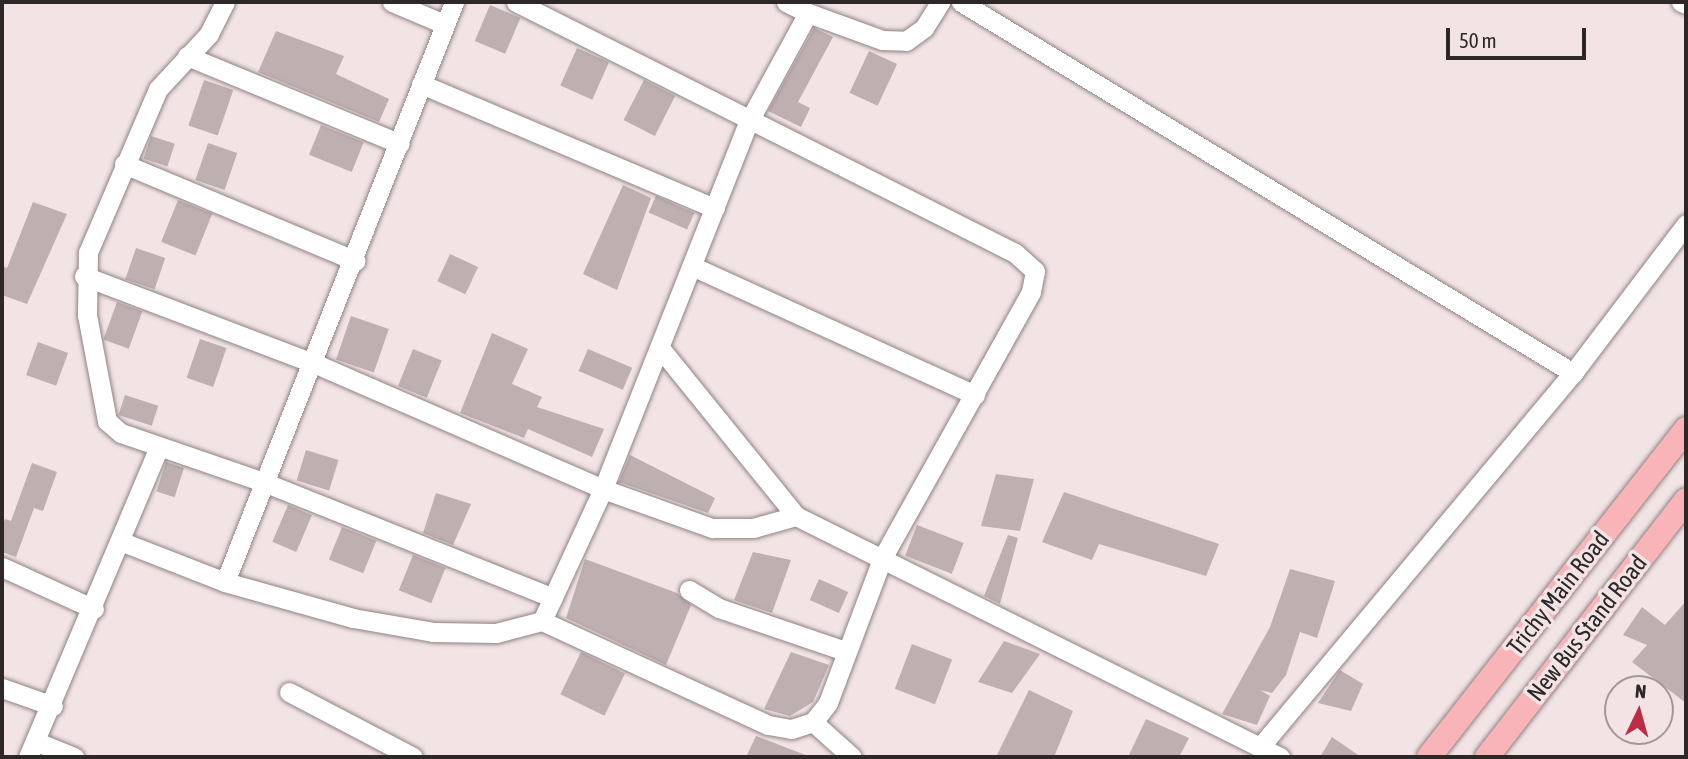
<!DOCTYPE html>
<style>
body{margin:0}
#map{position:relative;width:1688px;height:759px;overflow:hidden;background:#f2e4e4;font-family:"Asap Condensed",sans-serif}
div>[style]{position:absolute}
.building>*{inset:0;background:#beafb0;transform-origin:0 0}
.roads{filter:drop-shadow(0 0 2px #8f8282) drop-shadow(0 0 2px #8f8282)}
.minor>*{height:19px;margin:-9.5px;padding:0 9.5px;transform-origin:9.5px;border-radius:9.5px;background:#fff}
.major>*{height:24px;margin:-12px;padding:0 12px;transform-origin:12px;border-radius:12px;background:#f8b4b9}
span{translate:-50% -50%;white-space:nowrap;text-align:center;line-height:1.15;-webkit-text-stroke:7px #f2e4e4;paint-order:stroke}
.street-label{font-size:24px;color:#2d2728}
.frame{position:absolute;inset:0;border:4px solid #2d2728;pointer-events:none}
.north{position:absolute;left:1604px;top:675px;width:70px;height:70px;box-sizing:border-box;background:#f2e4e4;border:2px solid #a39899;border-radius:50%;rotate:5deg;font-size:19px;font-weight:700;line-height:28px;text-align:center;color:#2d2728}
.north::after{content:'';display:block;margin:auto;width:24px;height:32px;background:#bd2c47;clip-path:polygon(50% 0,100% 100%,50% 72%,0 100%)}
.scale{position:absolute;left:1446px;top:28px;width:140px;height:32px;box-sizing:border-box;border:4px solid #2d2728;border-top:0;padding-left:9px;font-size:21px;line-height:24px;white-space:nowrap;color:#2d2728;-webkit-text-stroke:5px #f2e4e4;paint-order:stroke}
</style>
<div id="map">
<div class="building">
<div style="left:490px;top:5px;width:33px;height:39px;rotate:23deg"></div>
<div style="clip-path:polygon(814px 28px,833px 37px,798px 102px,810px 108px,801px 127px,768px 111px)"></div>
<div style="clip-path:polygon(276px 31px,344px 56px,336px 74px,389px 99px,379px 122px,258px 72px)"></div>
<div style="left:577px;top:48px;width:35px;height:41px;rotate:24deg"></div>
<div style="left:869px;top:51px;width:31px;height:46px;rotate:25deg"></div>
<div style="left:204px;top:80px;width:31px;height:48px;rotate:19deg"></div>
<div style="left:644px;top:80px;width:35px;height:45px;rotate:27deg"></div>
<div style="left:321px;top:125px;width:46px;height:32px;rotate:22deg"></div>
<div style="left:151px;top:136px;width:25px;height:24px;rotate:18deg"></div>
<div style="left:208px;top:143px;width:31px;height:39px;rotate:19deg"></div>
<div style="clip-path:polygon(623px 185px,651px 198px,617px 290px,583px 274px)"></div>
<div style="left:656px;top:196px;width:42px;height:18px;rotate:24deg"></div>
<div style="left:178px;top:200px;width:37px;height:45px;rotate:22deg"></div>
<div style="clip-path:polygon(33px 202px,67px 214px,27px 304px,2px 295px,2px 266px,7px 268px)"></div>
<div style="left:136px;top:248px;width:31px;height:33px;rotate:19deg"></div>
<div style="left:450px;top:254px;width:31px;height:30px;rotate:25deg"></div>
<div style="left:117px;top:302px;width:27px;height:40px;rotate:20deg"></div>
<div style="left:351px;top:316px;width:40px;height:46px;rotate:19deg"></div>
<div style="clip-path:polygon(492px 333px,528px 349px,512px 384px,542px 397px,537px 407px,604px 429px,592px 457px,528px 429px,524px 438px,460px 413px)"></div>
<div style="left:200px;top:339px;width:28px;height:41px;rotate:19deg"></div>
<div style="left:38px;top:342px;width:32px;height:35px;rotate:20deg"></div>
<div style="left:413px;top:349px;width:31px;height:40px;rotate:22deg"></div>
<div style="left:588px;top:349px;width:48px;height:24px;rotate:23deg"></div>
<div style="left:125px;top:395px;width:35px;height:21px;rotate:18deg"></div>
<div style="left:306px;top:450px;width:34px;height:32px;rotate:17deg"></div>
<div style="clip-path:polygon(630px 455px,715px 498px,708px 513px,619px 482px)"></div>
<div style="left:166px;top:462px;width:19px;height:31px;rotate:18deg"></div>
<div style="clip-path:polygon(32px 463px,57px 472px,43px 511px,34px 508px,16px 557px,2px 552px,2px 527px,5px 519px,11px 521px)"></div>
<div style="clip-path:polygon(996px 474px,1034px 479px,1020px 531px,981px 526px)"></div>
<div style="clip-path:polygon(1064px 492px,1219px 544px,1206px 576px,1099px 544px,1092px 560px,1042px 542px)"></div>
<div style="clip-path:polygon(436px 493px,471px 504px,453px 545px,423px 533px)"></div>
<div style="left:288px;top:505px;width:26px;height:40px;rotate:23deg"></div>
<div style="left:917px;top:525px;width:50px;height:33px;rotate:21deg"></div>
<div style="left:342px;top:527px;width:37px;height:35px;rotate:22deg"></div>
<div style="clip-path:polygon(1008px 535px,1018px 538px,1000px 604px,984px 596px)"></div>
<div style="clip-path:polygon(753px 552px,791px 560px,772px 613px,734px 600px)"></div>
<div style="left:413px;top:555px;width:35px;height:38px;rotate:22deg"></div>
<div style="clip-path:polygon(585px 559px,677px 593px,691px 605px,666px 665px,566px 618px)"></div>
<div style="clip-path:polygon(1290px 569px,1335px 581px,1317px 638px,1300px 632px,1286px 675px,1272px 693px,1260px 690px,1270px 696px,1257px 725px,1222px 714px,1270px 627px)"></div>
<div style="left:819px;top:579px;width:32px;height:23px;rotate:24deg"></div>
<div style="clip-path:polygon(1686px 601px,1686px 703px,1632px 662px,1647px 645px,1623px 635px,1642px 607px,1665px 625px)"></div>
<div style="clip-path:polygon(1004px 641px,1040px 654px,1012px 693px,978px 682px)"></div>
<div style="left:912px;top:644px;width:43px;height:48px;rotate:21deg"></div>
<div style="left:581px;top:652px;width:49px;height:47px;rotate:26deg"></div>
<div style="clip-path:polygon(791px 652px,829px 665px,813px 702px,790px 716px,764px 709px)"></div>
<div style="clip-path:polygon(1340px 670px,1363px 684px,1351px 711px,1318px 703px)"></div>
<div style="clip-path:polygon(1029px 690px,1073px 711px,1054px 757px,996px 757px)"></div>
<div style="clip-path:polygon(1146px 719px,1189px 738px,1179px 757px,1128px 757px)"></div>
<div style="clip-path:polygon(756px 736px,808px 756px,808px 757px,746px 757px)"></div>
<div style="clip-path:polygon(1332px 737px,1361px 757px,1320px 757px)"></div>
</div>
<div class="roads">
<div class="minor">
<div style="left:225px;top:2px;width:36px;rotate:117deg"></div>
<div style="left:209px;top:34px;width:75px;rotate:132.8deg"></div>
<div style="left:158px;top:89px;width:177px;rotate:113.2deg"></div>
<div style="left:88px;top:252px;width:63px;rotate:90.9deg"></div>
<div style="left:87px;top:315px;width:108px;rotate:79.3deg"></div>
<div style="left:107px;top:421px;width:18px;rotate:41deg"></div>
<div style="left:121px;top:433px;width:153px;rotate:19deg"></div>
<div style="left:266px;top:483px;width:309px;rotate:21.8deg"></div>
<div style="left:392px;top:2px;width:56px;rotate:22.9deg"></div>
<div style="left:516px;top:2px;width:559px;rotate:26.7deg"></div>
<div style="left:1015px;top:253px;width:27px;rotate:42deg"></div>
<div style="left:1035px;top:271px;width:21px;rotate:101deg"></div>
<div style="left:1031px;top:292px;width:306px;rotate:119.2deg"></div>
<div style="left:882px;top:559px;width:154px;rotate:110.6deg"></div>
<div style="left:828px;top:703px;width:24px;rotate:128deg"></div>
<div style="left:813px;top:722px;width:23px;rotate:162deg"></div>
<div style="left:791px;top:729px;width:23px;rotate:-170deg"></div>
<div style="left:768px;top:725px;width:249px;rotate:-155.3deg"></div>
<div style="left:786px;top:2px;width:25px;rotate:27deg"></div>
<div style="left:961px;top:2px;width:716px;rotate:31.22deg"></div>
<div style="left:1681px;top:2px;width:5px;rotate:22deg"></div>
<div style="left:187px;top:56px;width:230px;rotate:22.4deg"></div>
<div style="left:421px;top:84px;width:319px;rotate:22.9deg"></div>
<div style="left:124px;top:164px;width:251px;rotate:22.7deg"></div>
<div style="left:692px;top:266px;width:311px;rotate:24.5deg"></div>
<div style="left:84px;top:276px;width:248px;rotate:20.8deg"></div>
<div style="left:316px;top:364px;width:313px;rotate:23.5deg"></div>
<div style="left:603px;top:489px;width:116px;rotate:19.7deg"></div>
<div style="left:712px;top:528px;width:41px"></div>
<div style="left:753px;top:528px;width:45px;rotate:-15.6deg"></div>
<div style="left:660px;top:348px;width:216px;rotate:51deg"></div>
<div style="left:796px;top:516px;width:541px;rotate:26.47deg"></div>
<div style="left:120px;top:541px;width:113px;rotate:21.3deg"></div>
<div style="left:225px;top:582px;width:133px;rotate:15.7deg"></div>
<div style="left:353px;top:618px;width:81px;rotate:9.9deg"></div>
<div style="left:433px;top:632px;width:63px;rotate:0.9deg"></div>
<div style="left:496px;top:633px;width:48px;rotate:-14.6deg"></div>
<div style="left:542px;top:621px;width:145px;rotate:-65.2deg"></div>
<div style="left:603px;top:489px;width:396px;rotate:-68.4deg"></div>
<div style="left:749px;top:121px;width:123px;rotate:-61.4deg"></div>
<div style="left:808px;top:13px;width:79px;rotate:20deg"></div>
<div style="left:882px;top:40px;width:24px;rotate:2deg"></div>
<div style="left:906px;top:41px;width:22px;rotate:-36deg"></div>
<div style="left:924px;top:28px;width:31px;rotate:-58deg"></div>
<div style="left:2px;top:567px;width:101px;rotate:24.5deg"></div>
<div style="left:225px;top:582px;width:624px;rotate:-68.45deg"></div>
<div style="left:689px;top:590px;width:35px;rotate:31deg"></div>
<div style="left:719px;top:608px;width:133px;rotate:18.8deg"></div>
<div style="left:2px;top:688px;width:54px;rotate:19.4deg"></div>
<div style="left:289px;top:692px;width:140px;rotate:27.7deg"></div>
<div style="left:813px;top:722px;width:52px;rotate:41.9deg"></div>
<div style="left:37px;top:742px;width:40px;rotate:22deg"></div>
<div style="left:1260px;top:747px;width:488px;rotate:-50.1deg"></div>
<div style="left:1573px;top:373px;width:187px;rotate:-52.8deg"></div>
<div style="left:28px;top:757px;width:337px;rotate:-67.1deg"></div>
</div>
<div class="major">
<div style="left:1429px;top:757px;width:417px;rotate:-51.9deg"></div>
<div style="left:1487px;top:757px;width:325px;rotate:-52.2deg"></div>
</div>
</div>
<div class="street-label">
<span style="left:1558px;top:593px;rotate:-52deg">Trichy Main Road</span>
<span style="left:1587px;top:628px;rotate:-52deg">New Bus Stand Road</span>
</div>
<div class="frame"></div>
<div class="north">N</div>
<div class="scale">50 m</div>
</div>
